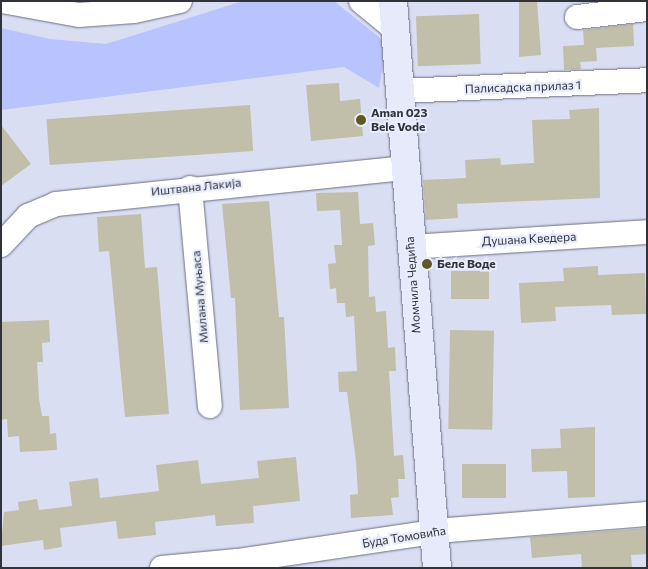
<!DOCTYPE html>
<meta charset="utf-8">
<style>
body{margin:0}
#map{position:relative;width:648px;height:569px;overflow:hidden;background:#dadef3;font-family:Commissioner,sans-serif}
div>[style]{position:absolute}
.green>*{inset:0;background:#b9c4fe}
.building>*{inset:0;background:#c1bea9;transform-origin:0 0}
.roads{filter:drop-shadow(0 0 1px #6b6f81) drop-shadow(0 0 1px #6b6f81)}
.street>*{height:24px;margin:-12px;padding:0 12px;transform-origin:12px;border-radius:12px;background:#fff}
.secondary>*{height:28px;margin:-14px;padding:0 14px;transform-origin:14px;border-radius:14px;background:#e7eafb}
.dots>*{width:14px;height:14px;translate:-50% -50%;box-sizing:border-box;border:2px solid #e8ecfc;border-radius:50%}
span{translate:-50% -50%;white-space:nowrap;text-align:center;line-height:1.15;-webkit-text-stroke:4px #e8ecfc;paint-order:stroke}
.street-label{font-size:12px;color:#31333b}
.poi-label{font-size:12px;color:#31333b;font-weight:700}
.left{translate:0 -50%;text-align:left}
.frame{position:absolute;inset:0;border:2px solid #31333b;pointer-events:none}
</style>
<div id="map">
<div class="green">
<div style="clip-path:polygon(243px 1px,334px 1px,379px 37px,386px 47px,379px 88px,344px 67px,1px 110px,1px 28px,50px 39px,106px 44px)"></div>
</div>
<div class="building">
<div style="clip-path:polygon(519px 1px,537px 1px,541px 55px,519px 57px)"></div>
<div style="left:479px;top:14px;width:50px;height:63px;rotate:88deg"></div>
<div style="clip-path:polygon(633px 24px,634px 46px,596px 48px,597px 61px,580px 62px,581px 69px,564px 70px,563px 46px,584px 45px,583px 30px)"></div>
<div style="clip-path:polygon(339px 83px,340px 101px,360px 99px,363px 136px,311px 141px,306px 85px)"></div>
<div style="left:250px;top:105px;width:46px;height:204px;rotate:86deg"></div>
<div style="clip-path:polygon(599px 108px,600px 198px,457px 204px,458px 218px,426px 220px,423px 180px,466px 178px,465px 160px,500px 158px,501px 165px,534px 163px,532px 120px,570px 119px,569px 110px)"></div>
<div style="clip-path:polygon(1px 125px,31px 164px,1px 186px)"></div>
<div style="clip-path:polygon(358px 192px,360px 224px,373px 223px,375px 245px,368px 246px,369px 297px,375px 296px,376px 312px,386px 311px,388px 348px,395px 347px,396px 371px,389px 371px,394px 456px,403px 455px,405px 479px,398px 479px,399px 497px,391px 498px,393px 515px,351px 518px,350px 495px,358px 494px,356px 461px,347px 392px,339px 392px,338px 372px,357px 371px,354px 316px,346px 317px,345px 303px,337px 303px,336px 288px,330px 289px,328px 264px,336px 263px,334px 245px,342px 245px,340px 210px,317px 211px,316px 193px)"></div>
<div style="clip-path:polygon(269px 201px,279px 317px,284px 317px,289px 408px,240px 410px,235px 298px,231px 298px,222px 204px)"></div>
<div style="clip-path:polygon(141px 214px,145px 268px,157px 267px,169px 414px,125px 417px,109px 251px,99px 252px,97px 217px)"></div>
<div style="clip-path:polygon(598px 266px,598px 275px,645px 273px,646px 314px,612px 315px,611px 305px,555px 307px,556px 321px,521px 323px,519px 283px,564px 281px,563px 268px)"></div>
<div style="left:451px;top:271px;width:38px;height:28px"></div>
<div style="clip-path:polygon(49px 320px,50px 342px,42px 343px,43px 362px,37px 362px,39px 399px,42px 416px,49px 416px,50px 434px,56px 433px,57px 450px,20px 452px,19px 436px,8px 437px,7px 419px,1px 420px,1px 322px)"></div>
<div style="left:450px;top:330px;width:44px;height:99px;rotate:1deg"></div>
<div style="clip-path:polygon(595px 427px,595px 497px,568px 498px,567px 471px,532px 472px,531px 449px,561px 448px,560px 429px)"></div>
<div style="clip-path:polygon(296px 457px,300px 501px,253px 506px,254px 523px,216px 526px,215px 515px,155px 522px,156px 535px,118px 539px,116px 521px,60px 528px,62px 547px,44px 550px,43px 540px,1px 546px,4px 512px,19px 510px,18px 502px,37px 499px,39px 510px,72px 506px,69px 482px,98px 478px,100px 498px,159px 491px,156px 465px,198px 460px,201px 484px,259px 478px,257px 461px)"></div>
<div style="left:462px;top:464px;width:44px;height:34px"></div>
<div style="clip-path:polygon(647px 528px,647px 554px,631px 555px,632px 568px,582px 568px,581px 554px,532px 558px,530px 537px)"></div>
</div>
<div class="roads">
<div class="street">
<div style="left:2px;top:1px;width:78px;rotate:10.3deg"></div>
<div style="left:79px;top:15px;width:55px;rotate:-4.2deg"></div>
<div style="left:134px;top:11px;width:47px;rotate:-12.3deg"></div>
<div style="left:361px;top:1px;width:44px;rotate:39.5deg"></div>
<div style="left:577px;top:17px;width:70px;rotate:-6.5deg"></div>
<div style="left:400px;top:91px;width:247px;rotate:-2.5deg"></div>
<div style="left:190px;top:188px;width:219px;rotate:84.8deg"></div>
<div style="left:1px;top:245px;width:40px;rotate:-47deg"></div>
<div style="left:28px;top:216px;width:30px;rotate:-23deg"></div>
<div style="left:56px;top:204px;width:352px;rotate:-5.9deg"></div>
<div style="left:410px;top:247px;width:237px;rotate:-3.6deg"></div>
<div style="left:162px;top:568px;width:75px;rotate:-5.3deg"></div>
<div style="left:237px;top:561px;width:213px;rotate:-8.4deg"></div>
<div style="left:448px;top:530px;width:200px;rotate:-4.6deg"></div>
</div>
<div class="secondary">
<div style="left:393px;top:1px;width:569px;rotate:85.56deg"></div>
</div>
</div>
<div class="dots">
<div style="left:361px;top:120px;background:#605824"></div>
<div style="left:427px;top:264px;background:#605824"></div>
</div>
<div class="street-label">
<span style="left:523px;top:87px;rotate:-2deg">Палисадска прилаз 1</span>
<span style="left:196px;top:187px;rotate:-6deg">Иштвана Лакија</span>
<span style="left:529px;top:239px;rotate:-3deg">Душана Кведера</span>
<span style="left:413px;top:285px;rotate:-94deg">Момчила Чедића</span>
<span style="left:200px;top:297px;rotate:-95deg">Милана Муњаса</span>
<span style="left:404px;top:537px;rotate:-9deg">Буда Томовића</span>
</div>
<div class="poi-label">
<span class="left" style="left:371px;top:120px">Aman 023<br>Bele Vode</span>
<span class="left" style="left:437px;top:264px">Беле Воде</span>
</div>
<div class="frame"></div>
</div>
